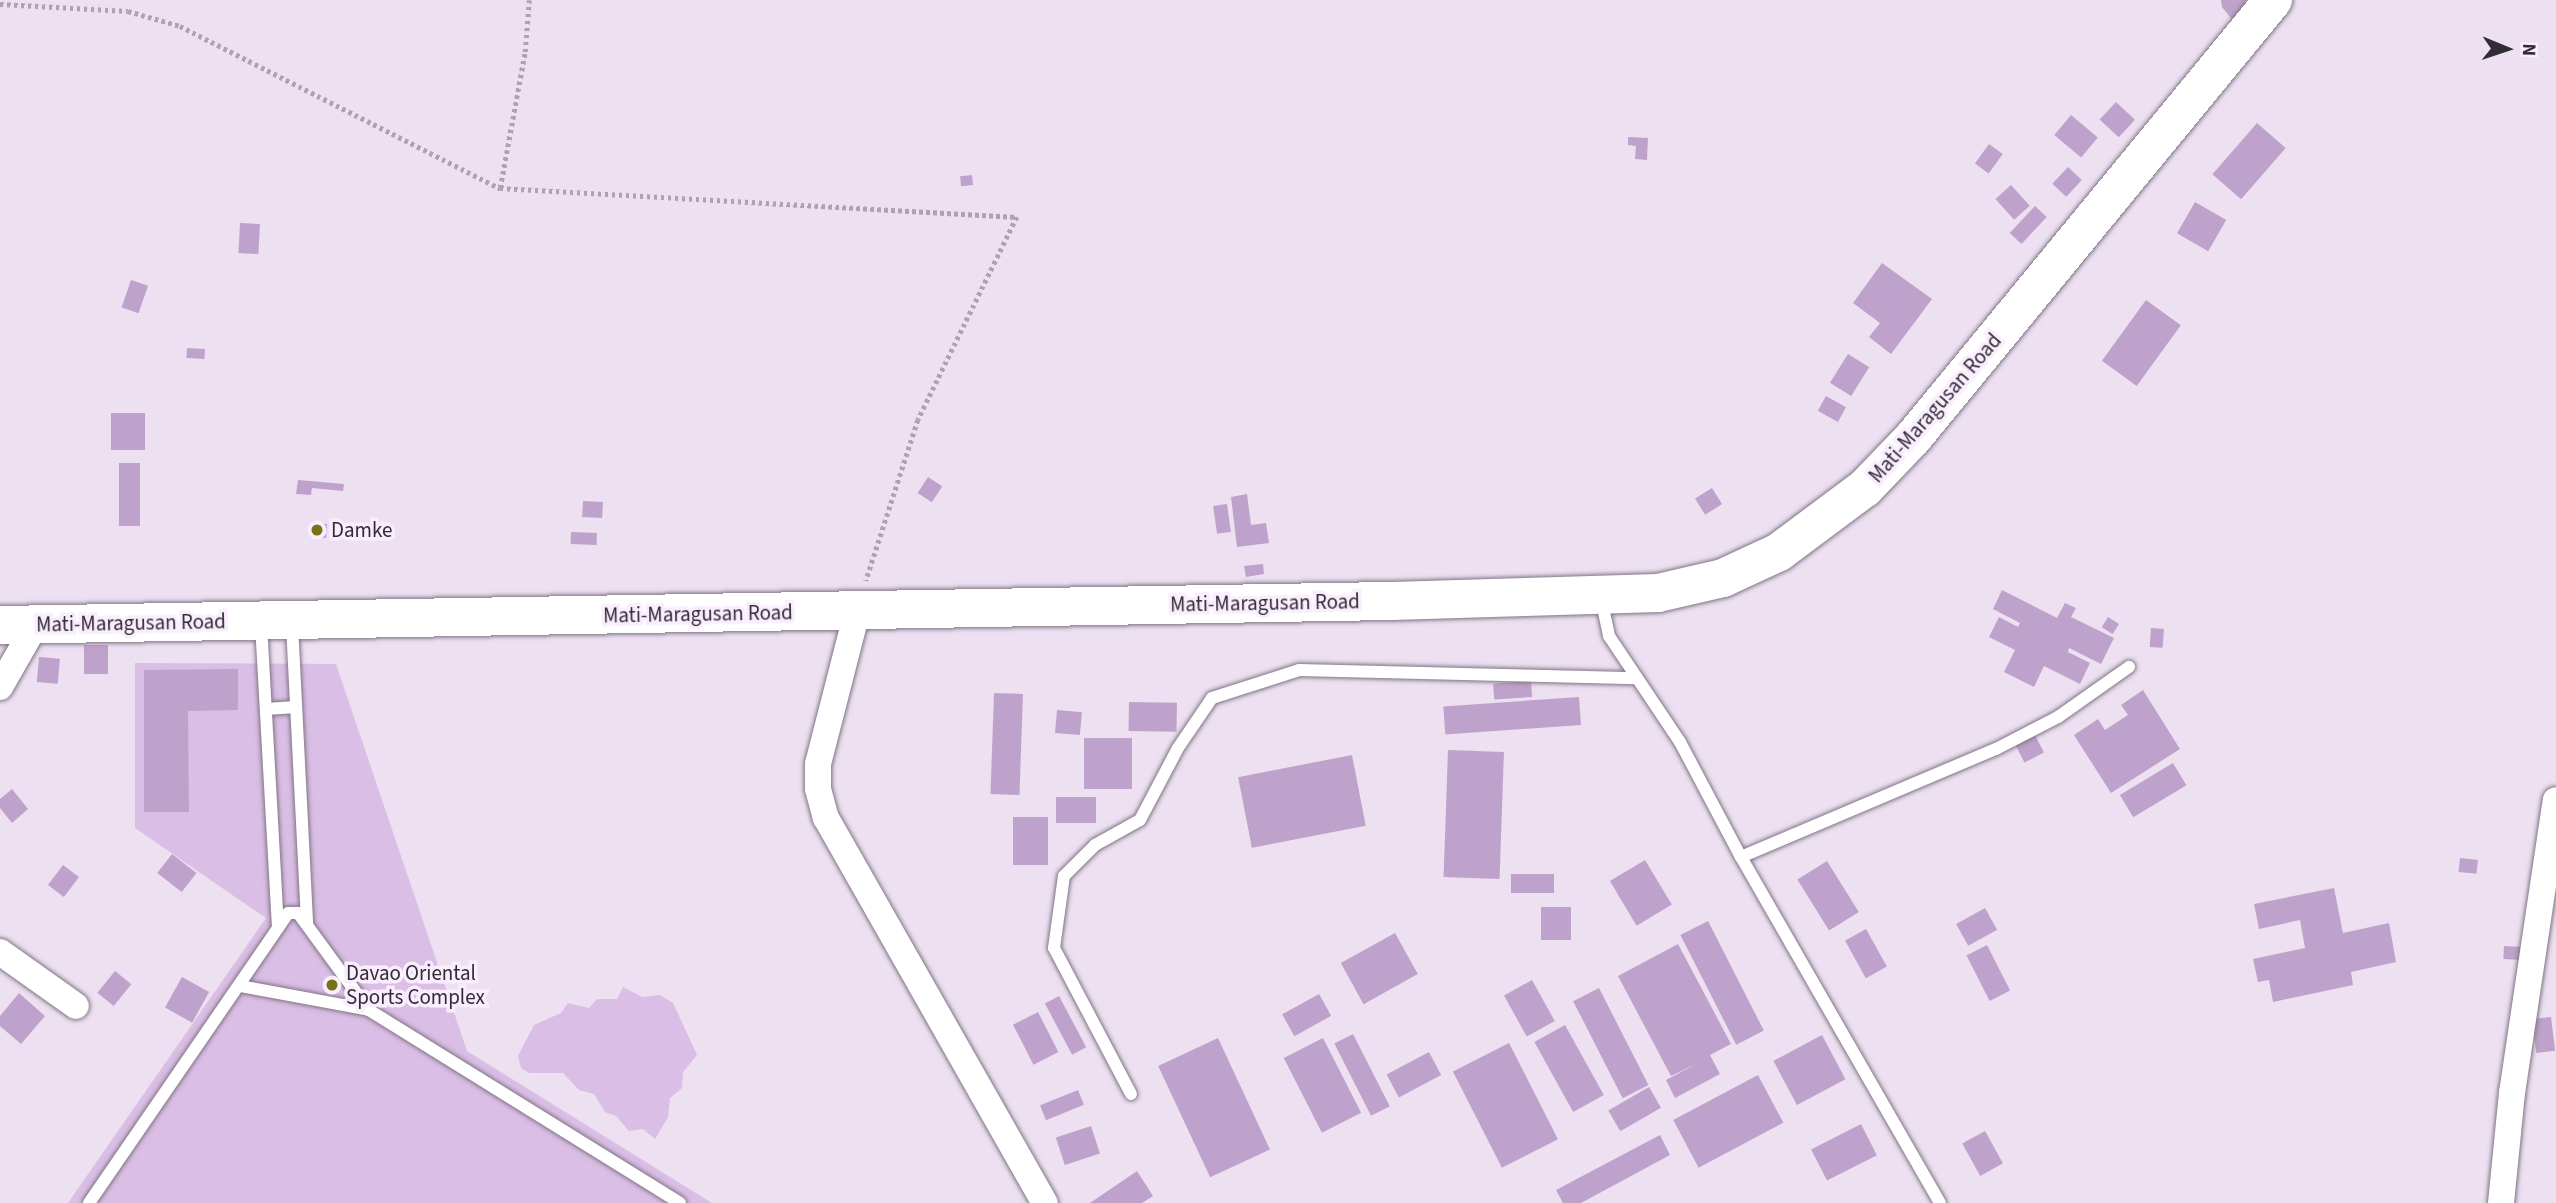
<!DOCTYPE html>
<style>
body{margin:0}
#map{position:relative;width:2556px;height:1203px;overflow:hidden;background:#ece0f1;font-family:"Source Sans 3",sans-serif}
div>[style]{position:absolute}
.green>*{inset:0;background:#dabee5}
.building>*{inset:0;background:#bfa2cb;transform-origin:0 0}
.path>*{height:4.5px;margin-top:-2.25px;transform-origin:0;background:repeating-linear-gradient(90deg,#aca2b0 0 3.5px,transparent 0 7px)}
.roads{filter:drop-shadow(0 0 2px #807585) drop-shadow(0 0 2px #807585)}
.service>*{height:12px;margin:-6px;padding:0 6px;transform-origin:6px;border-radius:6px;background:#fff}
.minor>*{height:26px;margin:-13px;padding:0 13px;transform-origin:13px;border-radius:13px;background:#fff}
.primary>*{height:38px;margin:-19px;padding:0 19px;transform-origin:19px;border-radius:19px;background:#fff}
.dots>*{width:19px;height:19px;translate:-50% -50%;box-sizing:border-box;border:4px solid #f9edfe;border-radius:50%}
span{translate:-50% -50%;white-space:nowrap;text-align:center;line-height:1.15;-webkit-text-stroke:7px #f9edfe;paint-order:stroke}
.street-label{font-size:21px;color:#322d34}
.poi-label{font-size:21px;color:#322d34}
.left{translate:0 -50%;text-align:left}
.north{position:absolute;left:2472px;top:14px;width:70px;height:70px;-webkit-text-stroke:5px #f9edfe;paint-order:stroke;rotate:92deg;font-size:19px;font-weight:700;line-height:28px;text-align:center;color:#322d34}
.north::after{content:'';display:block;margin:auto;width:24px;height:32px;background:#322d34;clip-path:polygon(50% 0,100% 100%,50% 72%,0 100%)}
</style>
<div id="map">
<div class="green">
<div style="clip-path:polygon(135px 663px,336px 664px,467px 1051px,712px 1203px,68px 1203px,266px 918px,135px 828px)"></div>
<div style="clip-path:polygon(623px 987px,642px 997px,660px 995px,673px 1003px,697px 1055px,683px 1072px,682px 1088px,670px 1098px,668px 1117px,655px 1139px,643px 1129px,629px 1131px,616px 1116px,605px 1112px,594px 1094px,579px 1090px,563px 1073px,529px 1073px,521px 1068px,518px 1056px,534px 1025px,561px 1013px,568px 1003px,589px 1008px,597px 999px,617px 999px)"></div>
</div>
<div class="building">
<div style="clip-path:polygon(2221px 0,2246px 0,2235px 23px,2222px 7px)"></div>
<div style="left:2116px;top:102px;width:26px;height:24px;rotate:43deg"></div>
<div style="left:2071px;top:115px;width:35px;height:26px;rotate:40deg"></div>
<div style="left:2257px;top:123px;width:38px;height:68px;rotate:41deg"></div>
<div style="clip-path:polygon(1628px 137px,1648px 138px,1647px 160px,1635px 159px,1636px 146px,1628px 145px)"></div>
<div style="left:1989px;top:144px;width:17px;height:24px;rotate:36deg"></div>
<div style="left:2068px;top:167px;width:19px;height:23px;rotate:43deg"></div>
<div style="left:972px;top:175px;width:10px;height:12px;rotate:84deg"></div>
<div style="left:2011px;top:185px;width:28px;height:21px;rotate:48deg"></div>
<div style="left:2195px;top:202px;width:36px;height:36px;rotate:30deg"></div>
<div style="left:2035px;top:206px;width:16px;height:37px;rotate:43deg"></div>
<div style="left:240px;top:223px;width:20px;height:30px;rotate:3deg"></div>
<div style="clip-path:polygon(1882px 263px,1932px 299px,1891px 354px,1869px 337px,1880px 323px,1853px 303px)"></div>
<div style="left:131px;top:280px;width:18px;height:29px;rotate:19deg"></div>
<div style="left:2146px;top:300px;width:43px;height:75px;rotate:36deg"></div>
<div style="left:187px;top:348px;width:18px;height:10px;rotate:3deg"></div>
<div style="left:1848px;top:354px;width:25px;height:34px;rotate:32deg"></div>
<div style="left:1826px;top:396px;width:23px;height:17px;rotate:29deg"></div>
<div style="left:111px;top:413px;width:34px;height:37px"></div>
<div style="left:119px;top:463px;width:21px;height:63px"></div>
<div style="left:928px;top:477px;width:17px;height:19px;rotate:33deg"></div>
<div style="clip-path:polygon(298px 480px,344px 484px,343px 491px,312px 488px,311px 495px,296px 494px)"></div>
<div style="left:1712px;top:488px;width:19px;height:20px;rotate:58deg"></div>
<div style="clip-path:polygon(1247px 494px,1251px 525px,1266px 523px,1269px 543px,1237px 547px,1231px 497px)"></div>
<div style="left:583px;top:501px;width:20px;height:16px;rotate:3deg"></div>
<div style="left:1227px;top:504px;width:28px;height:14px;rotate:82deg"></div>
<div style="left:312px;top:523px;width:15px;height:14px;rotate:4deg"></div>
<div style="left:571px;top:532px;width:26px;height:12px;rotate:2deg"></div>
<div style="clip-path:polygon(1263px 564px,1264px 574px,1246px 577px,1244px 566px)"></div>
<div style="clip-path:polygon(2002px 590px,2057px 618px,2065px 603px,2076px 608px,2071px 617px,2114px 638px,2101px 664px,2069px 648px,2068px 652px,2090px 663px,2080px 684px,2044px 666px,2034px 687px,2004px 672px,2015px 650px,1989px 637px,1999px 617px,2018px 627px,2020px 623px,1993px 609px)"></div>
<div style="left:2108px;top:617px;width:13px;height:12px;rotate:32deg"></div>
<div style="left:2151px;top:628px;width:13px;height:19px;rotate:4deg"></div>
<div style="left:84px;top:645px;width:24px;height:29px"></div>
<div style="left:39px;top:657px;width:21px;height:25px;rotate:5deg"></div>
<div style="clip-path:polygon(238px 669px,238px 710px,188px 711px,189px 812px,144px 812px,144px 670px)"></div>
<div style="left:1531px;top:681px;width:16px;height:38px;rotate:86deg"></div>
<div style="clip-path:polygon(2143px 690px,2180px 749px,2111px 793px,2074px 735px,2098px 719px,2105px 730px,2128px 715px,2121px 705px)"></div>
<div style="left:994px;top:693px;width:29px;height:101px;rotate:2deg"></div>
<div style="left:1579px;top:697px;width:28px;height:136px;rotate:86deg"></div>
<div style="left:1129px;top:702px;width:48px;height:29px;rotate:1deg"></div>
<div style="left:1057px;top:710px;width:25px;height:23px;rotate:5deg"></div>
<div style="left:2034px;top:733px;width:22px;height:22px;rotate:63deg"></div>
<div style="left:1084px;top:738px;width:48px;height:51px"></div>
<div style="left:1448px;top:750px;width:56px;height:127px;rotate:2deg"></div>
<div style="left:1352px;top:755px;width:72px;height:116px;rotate:79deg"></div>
<div style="left:2173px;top:763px;width:26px;height:62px;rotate:59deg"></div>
<div style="clip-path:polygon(12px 789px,28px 809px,12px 823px,0 808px,0 799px)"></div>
<div style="left:1056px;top:797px;width:40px;height:26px"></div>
<div style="left:1013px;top:817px;width:35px;height:48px"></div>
<div style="left:172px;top:854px;width:31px;height:24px;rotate:38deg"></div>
<div style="left:2460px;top:858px;width:18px;height:14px;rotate:6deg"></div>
<div style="left:1645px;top:860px;width:52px;height:41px;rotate:59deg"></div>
<div style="left:1827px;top:861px;width:60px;height:35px;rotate:58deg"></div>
<div style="left:63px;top:865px;width:20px;height:25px;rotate:37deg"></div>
<div style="left:1511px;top:874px;width:43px;height:19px"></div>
<div style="clip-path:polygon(2334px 888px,2343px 933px,2389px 923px,2396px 962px,2351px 972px,2353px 985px,2273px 1002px,2269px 980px,2258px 982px,2253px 959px,2305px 948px,2300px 920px,2259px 929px,2254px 904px)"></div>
<div style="left:1541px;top:907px;width:30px;height:33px"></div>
<div style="left:1985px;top:908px;width:25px;height:33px;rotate:61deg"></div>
<div style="left:1708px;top:921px;width:123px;height:31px;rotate:63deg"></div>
<div style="left:1866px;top:929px;width:43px;height:24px;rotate:61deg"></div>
<div style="left:1395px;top:933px;width:47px;height:62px;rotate:61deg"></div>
<div style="clip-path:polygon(1678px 944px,1731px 1044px,1710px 1055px,1720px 1074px,1675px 1098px,1666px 1080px,1696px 1064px,1671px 1076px,1618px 976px)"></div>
<div style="left:1987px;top:945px;width:51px;height:23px;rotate:63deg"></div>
<div style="left:2504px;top:946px;width:19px;height:13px;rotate:3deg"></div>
<div style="left:115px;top:971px;width:21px;height:28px;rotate:39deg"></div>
<div style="left:182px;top:977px;width:31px;height:35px;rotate:29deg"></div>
<div style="left:1532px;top:980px;width:47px;height:32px;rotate:61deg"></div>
<div style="left:1599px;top:988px;width:109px;height:29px;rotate:63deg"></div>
<div style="clip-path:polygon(19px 993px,45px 1016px,21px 1044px,0 1026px,0 1016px)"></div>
<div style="left:1319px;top:994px;width:25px;height:42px;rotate:61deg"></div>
<div style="left:1059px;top:996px;width:58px;height:16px;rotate:62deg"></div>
<div style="left:1038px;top:1012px;width:45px;height:28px;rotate:63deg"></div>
<div style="left:2551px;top:1017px;width:34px;height:19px;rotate:83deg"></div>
<div style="left:1565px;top:1025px;width:80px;height:35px;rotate:61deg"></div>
<div style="left:1353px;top:1034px;width:81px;height:21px;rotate:63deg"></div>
<div style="left:1822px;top:1035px;width:50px;height:55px;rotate:62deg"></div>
<div style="left:1218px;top:1038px;width:123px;height:66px;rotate:65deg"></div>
<div style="left:1323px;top:1038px;width:84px;height:44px;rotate:63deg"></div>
<div style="left:1509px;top:1043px;width:108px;height:63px;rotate:63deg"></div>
<div style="left:1429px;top:1052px;width:26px;height:48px;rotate:62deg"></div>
<div style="left:1758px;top:1075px;width:54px;height:96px;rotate:62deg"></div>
<div style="left:1649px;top:1087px;width:24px;height:47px;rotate:60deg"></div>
<div style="left:1078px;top:1090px;width:16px;height:41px;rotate:68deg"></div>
<div style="left:1861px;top:1124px;width:35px;height:56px;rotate:63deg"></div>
<div style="left:1091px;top:1126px;width:29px;height:37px;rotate:72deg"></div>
<div style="left:1985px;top:1131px;width:37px;height:26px;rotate:61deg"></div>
<div style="clip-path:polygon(1660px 1135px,1670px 1155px,1581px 1203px,1563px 1203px,1556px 1190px)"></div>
<div style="clip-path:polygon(1137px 1171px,1153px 1196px,1142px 1203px,1090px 1203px)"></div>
</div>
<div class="path">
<div style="left:0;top:4px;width:128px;rotate:3.1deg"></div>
<div style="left:128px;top:11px;width:54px;rotate:16.1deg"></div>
<div style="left:180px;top:26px;width:359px;rotate:26.9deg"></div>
<div style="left:500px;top:188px;width:518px;rotate:3.21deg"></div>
<div style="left:1017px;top:217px;width:226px;rotate:116deg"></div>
<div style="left:918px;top:420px;width:169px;rotate:107.9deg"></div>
<div style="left:500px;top:188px;width:138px;rotate:-79.6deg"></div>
<div style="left:525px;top:52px;width:52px;rotate:-85.6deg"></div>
</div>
<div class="roads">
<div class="service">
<div style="left:1601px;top:598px;width:39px;rotate:78deg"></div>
<div style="left:1609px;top:636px;width:128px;rotate:56.2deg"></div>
<div style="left:1680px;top:742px;width:130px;rotate:62.1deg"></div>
<div style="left:1741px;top:857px;width:399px;rotate:60.1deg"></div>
<div style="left:261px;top:624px;width:304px;rotate:86.8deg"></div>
<div style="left:292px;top:625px;width:300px;rotate:87.1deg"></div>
<div style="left:266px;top:709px;width:30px;rotate:-4deg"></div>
<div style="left:1741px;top:857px;width:277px;rotate:-23deg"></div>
<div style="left:1996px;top:749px;width:70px;rotate:-27.3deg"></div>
<div style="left:2058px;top:717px;width:87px;rotate:-35.2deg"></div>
<div style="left:240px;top:986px;width:131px;rotate:10.5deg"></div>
<div style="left:369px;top:1010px;width:366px;rotate:31.8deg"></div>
<div style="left:1131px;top:1094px;width:165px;rotate:-117.8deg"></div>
<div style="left:1054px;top:948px;width:73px;rotate:-82.1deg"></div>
<div style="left:1064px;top:876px;width:44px;rotate:-45deg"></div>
<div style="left:1095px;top:845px;width:51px;rotate:-29.1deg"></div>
<div style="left:1140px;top:820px;width:81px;rotate:-62.2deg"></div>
<div style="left:1178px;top:748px;width:60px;rotate:-55.8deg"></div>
<div style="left:1212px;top:698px;width:91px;rotate:-17.8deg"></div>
<div style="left:1299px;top:670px;width:338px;rotate:1.4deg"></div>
<div style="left:89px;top:1203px;width:352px;rotate:-55.5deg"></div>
<div style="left:288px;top:913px;width:10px"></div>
<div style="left:298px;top:913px;width:120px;rotate:53.8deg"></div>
</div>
<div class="minor">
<div style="left:857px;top:612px;width:157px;rotate:104.4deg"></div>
<div style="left:818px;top:764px;width:25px;rotate:90deg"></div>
<div style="left:818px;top:789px;width:30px;rotate:75deg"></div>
<div style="left:826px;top:818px;width:443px;rotate:60.4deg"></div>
<div style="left:0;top:687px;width:73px;rotate:-60.3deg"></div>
<div style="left:0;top:952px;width:93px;rotate:35.4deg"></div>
<div style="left:2501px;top:1203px;width:111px;rotate:-84.3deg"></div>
<div style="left:2512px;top:1093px;width:296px;rotate:-81.5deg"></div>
</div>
<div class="primary">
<div style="left:0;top:625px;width:1392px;rotate:-0.99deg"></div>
<div style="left:1392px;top:601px;width:266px;rotate:-1.7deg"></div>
<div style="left:1658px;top:593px;width:67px;rotate:-13deg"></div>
<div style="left:1723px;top:578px;width:62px;rotate:-24.9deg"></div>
<div style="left:1779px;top:552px;width:107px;rotate:-36.7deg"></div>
<div style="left:1865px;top:488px;width:69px;rotate:-46.2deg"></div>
<div style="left:1913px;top:438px;width:567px;rotate:-50.58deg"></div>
</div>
</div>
<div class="dots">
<div style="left:317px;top:530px;background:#777215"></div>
<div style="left:332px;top:985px;background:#777215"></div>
</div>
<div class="street-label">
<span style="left:1935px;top:408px;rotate:-49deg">Mati-Maragusan Road</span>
<span style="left:1265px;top:603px;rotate:-1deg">Mati-Maragusan Road</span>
<span style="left:698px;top:614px;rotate:-1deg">Mati-Maragusan Road</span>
<span style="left:131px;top:623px;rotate:-1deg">Mati-Maragusan Road</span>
</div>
<div class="poi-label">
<span class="left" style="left:331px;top:530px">Damke</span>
<span class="left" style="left:346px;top:985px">Davao Oriental<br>Sports Complex</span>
</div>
<div class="north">N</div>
</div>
